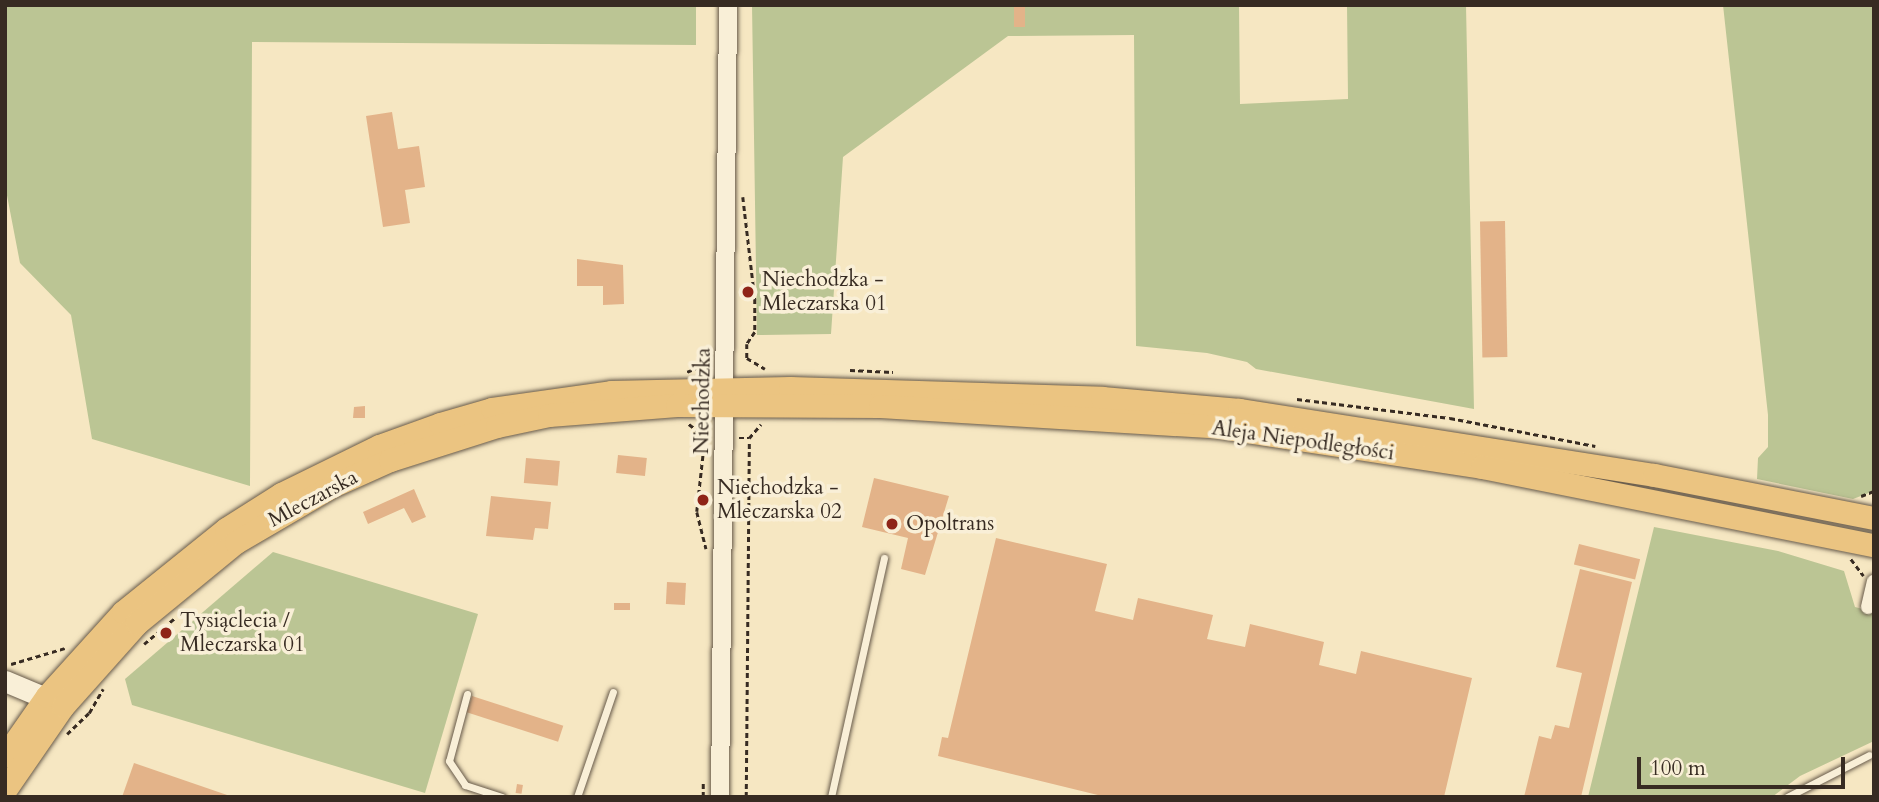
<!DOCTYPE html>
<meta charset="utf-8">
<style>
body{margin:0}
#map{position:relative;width:1879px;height:802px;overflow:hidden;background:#f6e7c2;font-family:Cardo,serif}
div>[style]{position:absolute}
.green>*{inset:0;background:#bbc594}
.building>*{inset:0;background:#e3b389;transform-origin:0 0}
.path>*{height:2.5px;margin-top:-1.25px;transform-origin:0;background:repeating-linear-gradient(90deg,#372b22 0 5px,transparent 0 8.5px)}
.roads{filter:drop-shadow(0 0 2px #675a4a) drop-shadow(0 0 2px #675a4a)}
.service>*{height:7px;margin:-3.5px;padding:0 3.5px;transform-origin:3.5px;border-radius:3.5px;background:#f9efd7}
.minor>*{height:14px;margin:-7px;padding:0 7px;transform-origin:7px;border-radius:7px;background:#f9efd7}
.tertiary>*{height:18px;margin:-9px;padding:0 9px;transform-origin:9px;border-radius:9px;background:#f9efd7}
.secondary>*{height:21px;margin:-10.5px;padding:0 10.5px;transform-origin:10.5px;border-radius:10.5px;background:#f9efd7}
.primary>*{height:23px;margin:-11.5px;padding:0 11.5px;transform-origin:11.5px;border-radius:11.5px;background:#ebc481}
.dots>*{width:19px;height:19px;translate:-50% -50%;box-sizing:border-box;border:4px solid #f9efd7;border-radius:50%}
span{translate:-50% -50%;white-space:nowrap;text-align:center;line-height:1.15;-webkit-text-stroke:7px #f9efd7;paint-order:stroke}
.poi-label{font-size:21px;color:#372b22}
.left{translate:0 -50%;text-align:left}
.street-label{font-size:21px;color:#372b22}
.frame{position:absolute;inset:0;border:7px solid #372b22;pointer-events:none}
.scale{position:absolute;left:1637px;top:757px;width:208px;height:32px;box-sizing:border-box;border:4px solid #372b22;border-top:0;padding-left:9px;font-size:21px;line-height:24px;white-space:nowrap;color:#372b22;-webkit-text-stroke:5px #f9efd7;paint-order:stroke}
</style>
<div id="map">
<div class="green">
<div style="clip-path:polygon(5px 5px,696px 5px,696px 45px,252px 42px,250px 486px,92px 439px,71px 315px,20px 263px,5px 185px)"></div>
<div style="clip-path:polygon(752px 5px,1239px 5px,1240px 104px,1348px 99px,1347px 5px,1466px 5px,1474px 409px,1256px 369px,1247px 362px,1207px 353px,1136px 346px,1134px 35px,1008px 36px,843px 157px,831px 334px,757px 335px)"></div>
<div style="clip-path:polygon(1723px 5px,1874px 5px,1874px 491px,1853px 499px,1757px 479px,1758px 458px,1768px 447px,1768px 415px)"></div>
<div style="clip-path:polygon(1654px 527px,1778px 551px,1844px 571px,1855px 607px,1874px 612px,1874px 741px,1800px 776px,1772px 797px,1588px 797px)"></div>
<div style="clip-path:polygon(273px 552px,478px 614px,425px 793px,132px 705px,125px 679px)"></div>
</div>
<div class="building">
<div style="left:1014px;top:5px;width:11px;height:22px"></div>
<div style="clip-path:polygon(392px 112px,398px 149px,419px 146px,425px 187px,405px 190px,410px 223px,383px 227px,366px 116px)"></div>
<div style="left:1505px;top:221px;width:136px;height:25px;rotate:89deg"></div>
<div style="clip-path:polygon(577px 259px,623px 265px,624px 304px,603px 305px,603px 286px,577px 286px)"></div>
<div style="clip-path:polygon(365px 406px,365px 418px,353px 418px,354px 407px)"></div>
<div style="left:618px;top:455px;width:29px;height:18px;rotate:6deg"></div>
<div style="left:526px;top:458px;width:34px;height:25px;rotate:5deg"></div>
<div style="clip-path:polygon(874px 478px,949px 496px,925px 575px,901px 569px,908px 538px,862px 527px)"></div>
<div style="clip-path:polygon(414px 489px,426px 517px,412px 523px,404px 508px,368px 524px,363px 512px)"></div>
<div style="clip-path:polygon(491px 496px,551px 502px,548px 529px,535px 528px,533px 540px,486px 536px)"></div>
<div style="clip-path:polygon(996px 538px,1107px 564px,1095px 611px,1133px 620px,1138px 598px,1213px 615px,1207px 639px,1245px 647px,1250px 624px,1324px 642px,1319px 665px,1356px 674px,1361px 651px,1472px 678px,1444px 797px,1106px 797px,938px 756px,942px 737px,948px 738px)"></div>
<div style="left:1579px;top:544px;width:63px;height:21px;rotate:14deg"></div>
<div style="clip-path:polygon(1580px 569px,1632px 582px,1581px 797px,1524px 797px,1539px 736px,1551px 739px,1555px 725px,1569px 728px,1582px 673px,1556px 667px)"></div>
<div style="left:667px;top:582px;width:19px;height:22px;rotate:3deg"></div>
<div style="left:614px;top:603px;width:16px;height:7px"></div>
<div style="left:472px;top:696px;width:96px;height:17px;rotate:18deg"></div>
<div style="clip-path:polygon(134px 763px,230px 796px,230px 797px,122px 797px)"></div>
<div style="left:517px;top:784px;width:6px;height:9px;rotate:9deg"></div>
</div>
<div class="path">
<div style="left:743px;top:197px;width:103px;rotate:83.3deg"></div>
<div style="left:755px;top:299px;width:33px;rotate:90deg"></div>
<div style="left:755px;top:332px;width:14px;rotate:124deg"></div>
<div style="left:747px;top:344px;width:14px;rotate:90deg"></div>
<div style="left:747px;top:358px;width:21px;rotate:31deg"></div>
<div style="left:850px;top:370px;width:43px;rotate:2.7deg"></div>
<div style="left:687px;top:372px;width:25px;rotate:-23deg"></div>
<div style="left:1297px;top:399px;width:154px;rotate:7.1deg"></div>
<div style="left:1450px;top:418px;width:148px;rotate:10.9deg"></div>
<div style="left:689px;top:424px;width:24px;rotate:38deg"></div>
<div style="left:739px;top:438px;width:10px"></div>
<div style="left:749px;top:438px;width:18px;rotate:-49deg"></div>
<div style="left:705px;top:439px;width:73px;rotate:96.3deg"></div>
<div style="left:697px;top:512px;width:38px;rotate:76deg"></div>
<div style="left:1861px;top:496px;width:14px;rotate:-21deg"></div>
<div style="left:1851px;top:559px;width:21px;rotate:53deg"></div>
<div style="left:144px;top:644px;width:42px;rotate:-40.2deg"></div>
<div style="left:11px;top:664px;width:56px;rotate:-16.5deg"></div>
<div style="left:67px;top:734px;width:30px;rotate:-44deg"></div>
<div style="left:89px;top:713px;width:28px;rotate:-60deg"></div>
<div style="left:703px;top:797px;width:17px;rotate:-90deg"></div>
<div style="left:746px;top:797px;width:357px;rotate:-89.5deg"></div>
</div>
<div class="roads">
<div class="service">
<div style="left:467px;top:694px;width:69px;rotate:105deg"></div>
<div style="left:449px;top:761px;width:29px;rotate:56deg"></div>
<div style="left:465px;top:785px;width:39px;rotate:18deg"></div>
<div style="left:577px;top:797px;width:111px;rotate:-71.1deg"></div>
<div style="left:831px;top:797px;width:245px;rotate:-77.5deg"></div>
<div style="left:1787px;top:797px;width:92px;rotate:-27.1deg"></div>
</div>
<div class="minor">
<div style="left:1868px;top:607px;width:26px;rotate:-77deg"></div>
</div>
<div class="tertiary">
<div style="left:720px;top:797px;width:792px;rotate:-89.42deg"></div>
</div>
<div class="secondary">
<div style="left:5px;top:681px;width:62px;rotate:22.8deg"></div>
</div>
<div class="primary">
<div style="left:5px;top:756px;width:73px;rotate:-55deg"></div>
<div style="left:47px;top:696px;width:113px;rotate:-47.9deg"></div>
<div style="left:123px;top:612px;width:132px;rotate:-38.9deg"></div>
<div style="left:226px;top:529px;width:65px;rotate:-32.5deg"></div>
<div style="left:281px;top:494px;width:109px;rotate:-26.1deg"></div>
<div style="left:379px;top:446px;width:65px;rotate:-19.8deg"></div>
<div style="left:440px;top:424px;width:54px;rotate:-16.1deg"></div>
<div style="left:492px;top:409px;width:120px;rotate:-8.1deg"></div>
<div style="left:611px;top:392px;width:179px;rotate:-1.3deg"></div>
<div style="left:790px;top:388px;width:312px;rotate:1.8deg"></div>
<div style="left:1102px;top:398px;width:138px;rotate:5deg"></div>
<div style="left:1239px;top:410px;width:420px;rotate:8.9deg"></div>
<div style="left:1654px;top:475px;width:224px;rotate:11.1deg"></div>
<div style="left:5px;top:790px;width:102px;rotate:-55.4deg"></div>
<div style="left:63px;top:706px;width:111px;rotate:-48.3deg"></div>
<div style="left:137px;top:623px;width:128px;rotate:-39.3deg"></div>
<div style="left:236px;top:542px;width:111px;rotate:-30.3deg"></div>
<div style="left:332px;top:486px;width:64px;rotate:-24.1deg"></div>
<div style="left:390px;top:460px;width:112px;rotate:-17.6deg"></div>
<div style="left:497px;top:426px;width:53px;rotate:-11.9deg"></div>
<div style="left:549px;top:415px;width:128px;rotate:-4.5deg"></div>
<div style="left:677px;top:405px;width:203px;rotate:0.3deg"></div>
<div style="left:880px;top:406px;width:342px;rotate:3.5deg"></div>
<div style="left:1221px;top:427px;width:264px;rotate:8.7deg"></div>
<div style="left:1482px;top:467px;width:399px;rotate:11.3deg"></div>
</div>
</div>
<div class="dots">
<div style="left:748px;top:292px;background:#8f2418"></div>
<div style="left:703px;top:500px;background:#8f2418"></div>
<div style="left:892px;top:524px;background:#8f2418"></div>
<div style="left:166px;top:633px;background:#8f2418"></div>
</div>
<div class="poi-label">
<span class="left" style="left:762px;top:292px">Niechodzka -<br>Mleczarska 01</span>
<span class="left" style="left:717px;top:500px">Niechodzka -<br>Mleczarska 02</span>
<span class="left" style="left:906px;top:524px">Opoltrans</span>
<span class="left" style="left:180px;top:633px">Tysiąclecia /<br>Mleczarska 01</span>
</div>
<div class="street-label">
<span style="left:703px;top:401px;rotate:-89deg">Niechodzka</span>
<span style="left:1303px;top:441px;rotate:8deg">Aleja Niepodległości</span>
<span style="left:313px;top:499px;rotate:-28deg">Mleczarska</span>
</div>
<div class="frame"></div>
<div class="scale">100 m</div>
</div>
